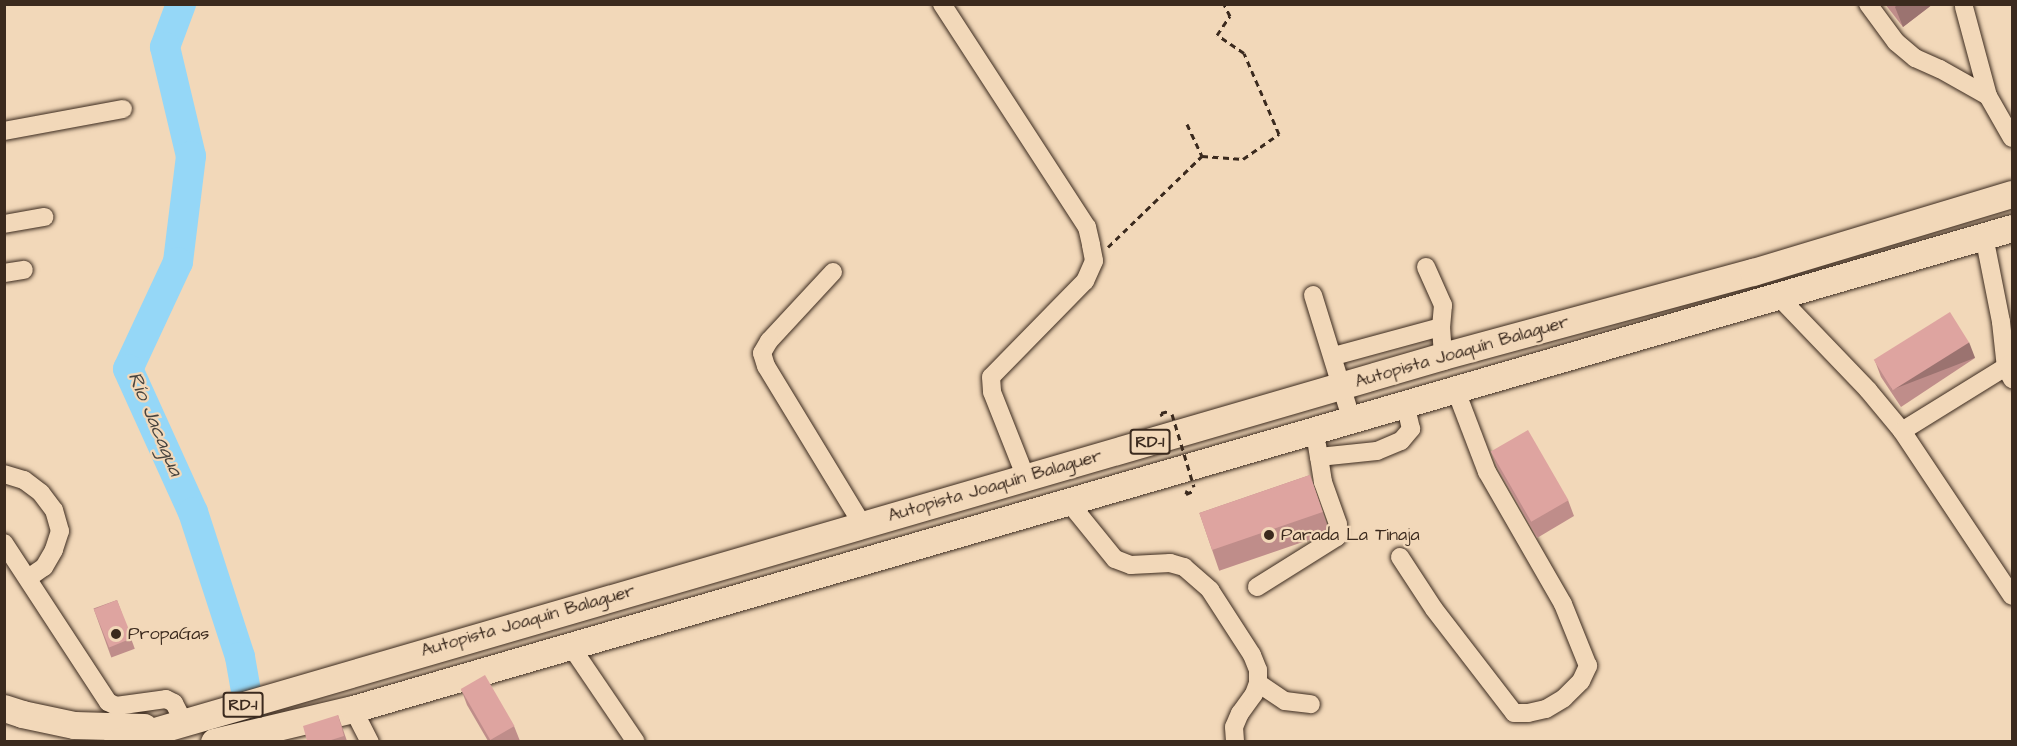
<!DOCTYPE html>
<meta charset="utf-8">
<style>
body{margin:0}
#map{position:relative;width:2017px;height:746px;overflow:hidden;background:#f2d8b9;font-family:"Architects Daughter",sans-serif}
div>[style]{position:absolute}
.river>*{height:30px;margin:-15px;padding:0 15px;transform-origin:15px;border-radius:15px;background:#95d7f7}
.path>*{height:3px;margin-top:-1.5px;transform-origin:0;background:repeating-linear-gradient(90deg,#3b2a1e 0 6px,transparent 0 10.5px)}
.roads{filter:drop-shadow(0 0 2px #3b2a1e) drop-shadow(0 0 2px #3b2a1e)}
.minor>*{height:18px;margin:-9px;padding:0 9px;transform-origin:9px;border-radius:9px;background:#f2d8b9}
.highway>*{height:27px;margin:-13.5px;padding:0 13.5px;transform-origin:13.5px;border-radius:13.5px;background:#f2d8b9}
.path-bridge>*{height:3px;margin-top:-1.5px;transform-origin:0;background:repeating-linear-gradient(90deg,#3b2a1e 0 6px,transparent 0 10.5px)}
.wall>*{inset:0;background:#bf8d8a;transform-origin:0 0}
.shaded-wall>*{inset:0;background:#9b7370;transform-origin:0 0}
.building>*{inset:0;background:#dea4a0;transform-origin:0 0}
.dots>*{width:16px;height:16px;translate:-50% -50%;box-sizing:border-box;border:3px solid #f2d8b9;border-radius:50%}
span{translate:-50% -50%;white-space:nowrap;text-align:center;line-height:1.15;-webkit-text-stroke:4.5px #f2d8b9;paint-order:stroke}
.shield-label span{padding:2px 4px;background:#f2d8b9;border:2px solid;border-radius:4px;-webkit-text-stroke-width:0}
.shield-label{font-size:16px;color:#3b2a1e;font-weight:700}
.street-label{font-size:18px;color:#3b2a1e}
.poi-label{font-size:18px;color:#3b2a1e}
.left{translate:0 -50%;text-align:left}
.water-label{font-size:20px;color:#48443f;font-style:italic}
.frame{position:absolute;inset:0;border:6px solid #3b2a1e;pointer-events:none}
</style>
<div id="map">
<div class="river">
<div style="left:181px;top:4px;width:46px;rotate:110.4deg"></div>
<div style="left:165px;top:47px;width:112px;rotate:76.6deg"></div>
<div style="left:191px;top:156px;width:107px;rotate:97deg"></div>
<div style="left:178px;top:262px;width:118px;rotate:115deg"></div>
<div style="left:128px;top:369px;width:157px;rotate:65.6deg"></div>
<div style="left:193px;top:512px;width:152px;rotate:72deg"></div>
<div style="left:240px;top:657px;width:86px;rotate:80deg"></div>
</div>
<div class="path">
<div style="left:1187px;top:124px;width:35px;rotate:65deg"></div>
<div style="left:1108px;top:247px;width:131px;rotate:-44.1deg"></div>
<div style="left:1202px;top:156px;width:41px;rotate:4.2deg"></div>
<div style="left:1243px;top:159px;width:44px;rotate:-34.8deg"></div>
<div style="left:1279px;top:134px;width:88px;rotate:-113.4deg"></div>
<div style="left:1244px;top:53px;width:32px;rotate:-146deg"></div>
<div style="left:1217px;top:35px;width:23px;rotate:-56deg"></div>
<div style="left:1230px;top:16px;width:13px;rotate:-117deg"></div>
<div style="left:1162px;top:416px;width:3px;rotate:-108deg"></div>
<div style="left:1161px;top:413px;width:8px;rotate:-14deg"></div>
<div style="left:1187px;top:490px;width:4px;rotate:104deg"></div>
<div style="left:1186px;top:494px;width:8px;rotate:-23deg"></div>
</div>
<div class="roads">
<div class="minor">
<div style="left:942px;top:4px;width:266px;rotate:57deg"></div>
<div style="left:1087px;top:227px;width:18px;rotate:77deg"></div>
<div style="left:1091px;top:245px;width:16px;rotate:79deg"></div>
<div style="left:1094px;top:261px;width:22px;rotate:114deg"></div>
<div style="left:1085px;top:281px;width:134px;rotate:134.4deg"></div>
<div style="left:991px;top:377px;width:15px;rotate:86deg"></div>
<div style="left:992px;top:392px;width:92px;rotate:68.4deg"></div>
<div style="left:1868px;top:4px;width:47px;rotate:53.6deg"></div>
<div style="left:1896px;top:42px;width:25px;rotate:40deg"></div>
<div style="left:1915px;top:58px;width:27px;rotate:24deg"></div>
<div style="left:1940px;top:69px;width:55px;rotate:29.4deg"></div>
<div style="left:1988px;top:96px;width:48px;rotate:60.3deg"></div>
<div style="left:1964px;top:7px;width:92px;rotate:74.9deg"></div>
<div style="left:4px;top:131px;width:121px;rotate:-10.5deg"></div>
<div style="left:4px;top:224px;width:41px;rotate:-9.9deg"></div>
<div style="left:1984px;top:236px;width:88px;rotate:78.8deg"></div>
<div style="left:2001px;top:322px;width:46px;rotate:83.8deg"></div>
<div style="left:2006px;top:368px;width:13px;rotate:61deg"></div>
<div style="left:1426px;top:267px;width:42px;rotate:65.9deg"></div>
<div style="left:1443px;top:305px;width:22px;rotate:95deg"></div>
<div style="left:1441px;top:327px;width:29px;rotate:86deg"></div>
<div style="left:833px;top:272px;width:94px;rotate:132.8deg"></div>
<div style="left:769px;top:341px;width:14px;rotate:120deg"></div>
<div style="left:762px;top:353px;width:14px;rotate:73deg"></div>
<div style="left:766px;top:366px;width:185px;rotate:58.7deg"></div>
<div style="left:4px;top:273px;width:20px;rotate:-9deg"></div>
<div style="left:1313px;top:295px;width:129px;rotate:72.8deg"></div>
<div style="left:1777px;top:295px;width:132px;rotate:46.2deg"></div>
<div style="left:1868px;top:390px;width:53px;rotate:50.3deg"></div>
<div style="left:1902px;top:431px;width:198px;rotate:56.3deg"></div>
<div style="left:1334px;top:356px;width:111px;rotate:-15.2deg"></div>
<div style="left:1902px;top:431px;width:129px;rotate:-31.7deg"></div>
<div style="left:1317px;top:445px;width:12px;rotate:81deg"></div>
<div style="left:1319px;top:457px;width:58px;rotate:-5.9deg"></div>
<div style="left:1377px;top:451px;width:26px;rotate:-23deg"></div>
<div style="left:1401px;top:441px;width:16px;rotate:-50deg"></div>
<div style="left:1411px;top:429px;width:26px;rotate:-103deg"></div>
<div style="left:4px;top:474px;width:21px;rotate:17deg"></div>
<div style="left:24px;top:480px;width:21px;rotate:37deg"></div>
<div style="left:41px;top:493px;width:21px;rotate:53deg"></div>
<div style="left:54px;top:510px;width:22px;rotate:74deg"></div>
<div style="left:60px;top:531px;width:20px;rotate:108deg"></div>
<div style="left:54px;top:550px;width:20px;rotate:120deg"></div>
<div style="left:44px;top:567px;width:19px;rotate:145deg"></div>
<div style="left:1067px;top:500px;width:76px;rotate:50.9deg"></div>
<div style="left:1115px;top:559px;width:17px;rotate:21deg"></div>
<div style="left:1131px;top:565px;width:39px;rotate:-3deg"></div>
<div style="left:1170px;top:563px;width:15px;rotate:16deg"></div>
<div style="left:1184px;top:567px;width:35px;rotate:41deg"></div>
<div style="left:1210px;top:590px;width:77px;rotate:57.1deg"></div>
<div style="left:1252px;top:655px;width:16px;rotate:68deg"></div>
<div style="left:1258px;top:670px;width:13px;rotate:90deg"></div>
<div style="left:1258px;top:683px;width:12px;rotate:110deg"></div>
<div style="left:1254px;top:694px;width:24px;rotate:126deg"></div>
<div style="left:1240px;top:713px;width:15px;rotate:113deg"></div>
<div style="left:1234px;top:727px;width:15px;rotate:86deg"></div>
<div style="left:4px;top:543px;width:190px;rotate:56.8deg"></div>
<div style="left:108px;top:702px;width:9px;rotate:27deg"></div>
<div style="left:116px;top:706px;width:50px;rotate:-8deg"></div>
<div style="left:166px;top:699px;width:9px;rotate:27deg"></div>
<div style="left:174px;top:703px;width:22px;rotate:63deg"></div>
<div style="left:1400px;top:557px;width:62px;rotate:56.8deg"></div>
<div style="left:1434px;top:609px;width:131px;rotate:52.4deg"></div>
<div style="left:1514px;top:713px;width:14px"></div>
<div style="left:1528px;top:713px;width:18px;rotate:-13deg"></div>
<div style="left:1546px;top:709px;width:21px;rotate:-31deg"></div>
<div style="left:1564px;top:698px;width:24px;rotate:-45deg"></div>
<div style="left:1581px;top:681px;width:17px;rotate:-65deg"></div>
<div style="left:1588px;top:666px;width:67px;rotate:-112deg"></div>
<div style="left:1563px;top:604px;width:152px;rotate:-119.9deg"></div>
<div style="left:1487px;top:472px;width:90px;rotate:-110.9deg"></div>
<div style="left:1257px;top:587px;width:94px;rotate:-32deg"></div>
<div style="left:1337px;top:537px;width:13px;rotate:-86deg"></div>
<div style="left:1338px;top:524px;width:45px;rotate:-109.7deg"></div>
<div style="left:1323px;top:482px;width:25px;rotate:-99deg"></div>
<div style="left:570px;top:645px;width:117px;rotate:55.8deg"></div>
<div style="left:1258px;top:683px;width:32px;rotate:34deg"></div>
<div style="left:1285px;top:701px;width:26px;rotate:7deg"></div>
<div style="left:353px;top:709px;width:37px;rotate:63deg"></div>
</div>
<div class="highway">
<div style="left:4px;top:708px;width:19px;rotate:18deg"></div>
<div style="left:22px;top:714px;width:53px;rotate:11.9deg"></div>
<div style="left:74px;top:725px;width:70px;rotate:1.6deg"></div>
<div style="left:117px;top:742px;width:1381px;rotate:-16.23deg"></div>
<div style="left:1443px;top:356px;width:321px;rotate:-15.2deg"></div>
<div style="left:1753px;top:272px;width:270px;rotate:-16.8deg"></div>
<div style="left:214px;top:742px;width:143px;rotate:-13.4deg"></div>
<div style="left:353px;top:709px;width:1727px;rotate:-16.17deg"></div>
</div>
</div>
<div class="path-bridge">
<div style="left:1172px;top:414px;width:76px;rotate:73.2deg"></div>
</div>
<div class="wall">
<div style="clip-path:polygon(1885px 4px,1933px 4px,1903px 27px)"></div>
<div style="clip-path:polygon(1975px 358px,1901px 407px,1881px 377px,1875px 361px)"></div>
<div style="clip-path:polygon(1491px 451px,1568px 500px,1574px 516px,1537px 538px,1497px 467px)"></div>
<div style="left:1310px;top:475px;width:61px;height:117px;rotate:71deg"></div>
<div style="left:117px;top:600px;width:52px;height:25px;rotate:70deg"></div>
<div style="clip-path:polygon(461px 689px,514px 726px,520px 741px,488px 741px,467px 705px)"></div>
<div style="clip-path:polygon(338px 715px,347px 741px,307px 741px)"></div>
</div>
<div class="shaded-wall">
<div style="clip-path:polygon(1898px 4px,1933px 4px,1903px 27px,1895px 7px)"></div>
<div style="left:1969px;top:342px;width:17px;height:89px;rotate:69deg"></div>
</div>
<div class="building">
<div style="left:1950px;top:312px;width:36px;height:90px;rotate:58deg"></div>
<div style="left:1528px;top:430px;width:81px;height:43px;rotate:60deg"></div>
<div style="left:1310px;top:475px;width:39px;height:117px;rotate:71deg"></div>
<div style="left:117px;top:600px;width:41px;height:25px;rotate:68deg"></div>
<div style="left:485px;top:675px;width:59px;height:28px;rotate:60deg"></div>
<div style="clip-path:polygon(338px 715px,344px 736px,328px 741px,307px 741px,303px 726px)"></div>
</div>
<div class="dots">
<div style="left:1269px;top:535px;background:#3b2a1e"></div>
<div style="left:116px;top:634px;background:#3b2a1e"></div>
</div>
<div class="shield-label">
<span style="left:1150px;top:442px">RD-1</span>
<span style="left:243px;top:705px">RD-1</span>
</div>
<div class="street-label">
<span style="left:1462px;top:352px;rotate:-16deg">Autopista Joaquín Balaguer</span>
<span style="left:995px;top:486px;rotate:-16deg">Autopista Joaquín Balaguer</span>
<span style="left:528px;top:621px;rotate:-16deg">Autopista Joaquín Balaguer</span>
</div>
<div class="poi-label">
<span class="left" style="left:1281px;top:535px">Parada La Tinaja</span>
<span class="left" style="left:128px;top:634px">PropaGas</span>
</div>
<div class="water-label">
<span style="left:155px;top:424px;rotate:67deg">Río Jacagua</span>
</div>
<div class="frame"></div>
</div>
